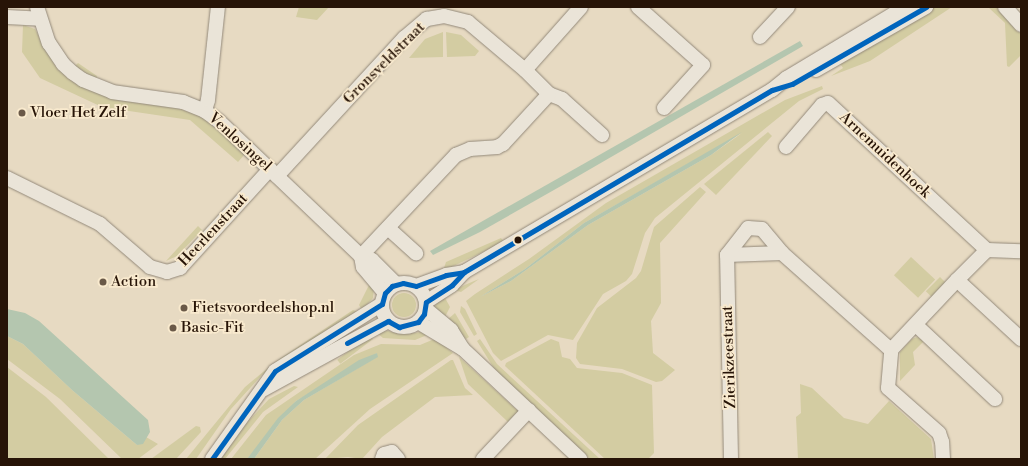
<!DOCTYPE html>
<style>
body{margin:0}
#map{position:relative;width:1028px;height:466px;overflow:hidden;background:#e7dac2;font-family:"Libre Bodoni",serif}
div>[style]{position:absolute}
.green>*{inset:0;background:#d3cca2;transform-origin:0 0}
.round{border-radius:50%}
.water>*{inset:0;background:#b4c6af}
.roads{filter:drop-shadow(0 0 1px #93897a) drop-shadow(0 0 1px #93897a)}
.minor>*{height:14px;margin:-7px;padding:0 7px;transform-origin:7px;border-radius:7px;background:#eae4d8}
.minor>.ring{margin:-7px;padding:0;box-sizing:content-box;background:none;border:14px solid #eae4d8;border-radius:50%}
.bus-1>*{height:5px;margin:-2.5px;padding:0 2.5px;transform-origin:2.5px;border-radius:2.5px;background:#0065bd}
.dots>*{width:11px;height:11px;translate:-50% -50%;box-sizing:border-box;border:2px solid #f9eace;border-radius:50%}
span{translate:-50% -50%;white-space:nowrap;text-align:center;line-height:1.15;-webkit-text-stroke:3.5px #f9eace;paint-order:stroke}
.street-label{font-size:15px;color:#271407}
.poi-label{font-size:15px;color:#271407}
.left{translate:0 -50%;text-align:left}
.frame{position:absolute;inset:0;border:8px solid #271407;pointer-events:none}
</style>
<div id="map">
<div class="green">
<div style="clip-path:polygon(299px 7px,329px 7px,317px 20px,296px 17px)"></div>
<div style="clip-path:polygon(934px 7px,952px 7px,870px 61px,831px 76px,843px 68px,839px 62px)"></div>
<div style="clip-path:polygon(988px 7px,997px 7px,1021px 34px,1021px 55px,1009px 67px,1007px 66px,1005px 23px)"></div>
<div style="clip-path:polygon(23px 25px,35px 29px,44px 46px,113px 99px,171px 106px,201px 116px,245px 154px,238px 162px,190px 120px,102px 107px,40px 78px,22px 52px)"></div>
<div style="clip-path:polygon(443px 32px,443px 57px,409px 58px,425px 39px)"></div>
<div style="clip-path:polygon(446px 32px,461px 35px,479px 51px,475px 56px,447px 57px)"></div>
<div style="clip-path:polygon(78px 63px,97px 76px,96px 80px,75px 66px)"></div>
<div style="clip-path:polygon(evenodd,822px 86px,823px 89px,799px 101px,655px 218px,645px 233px,632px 274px,626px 281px,603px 294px,573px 340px,548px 335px,501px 361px,493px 353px,466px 301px,475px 294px,529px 259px,606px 203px,785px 100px,822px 86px,742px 133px,711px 155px,588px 225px,511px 281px,480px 297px,525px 269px,584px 223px,742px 133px)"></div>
<div style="clip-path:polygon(768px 132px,772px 136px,716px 195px,704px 184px)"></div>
<div style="clip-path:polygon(700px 187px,706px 192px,660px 243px,661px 303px,651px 321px,653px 353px,675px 370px,662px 381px,656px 382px,622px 369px,580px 364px,576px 358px,577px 343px,597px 308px,636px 278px,641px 271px,654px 227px)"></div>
<div style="clip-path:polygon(198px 226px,202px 230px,177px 256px,166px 261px)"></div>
<div style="clip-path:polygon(501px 238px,504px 242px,443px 271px,446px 262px)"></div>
<div style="left:911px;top:257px;width:33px;height:25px;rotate:43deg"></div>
<div style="left:940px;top:277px;width:10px;height:20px;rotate:45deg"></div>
<div style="clip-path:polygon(479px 279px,461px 292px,454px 290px,467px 284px)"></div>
<div style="clip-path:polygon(370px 283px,374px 287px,373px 298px,362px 310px,359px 305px)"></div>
<div class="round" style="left:392px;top:293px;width:24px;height:24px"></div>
<div style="clip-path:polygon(444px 296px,450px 307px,444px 319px,435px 307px,437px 302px)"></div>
<div style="clip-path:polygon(461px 306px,465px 309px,477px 334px,474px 336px,460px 312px)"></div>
<div style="clip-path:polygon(353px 310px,359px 312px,262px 375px,231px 409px,196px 459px,186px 459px,245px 387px,275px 362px)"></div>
<div style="clip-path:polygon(455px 313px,469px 337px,466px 339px,447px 320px)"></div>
<div style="clip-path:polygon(388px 331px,405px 334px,421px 332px,427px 335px,415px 340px,383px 338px,376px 332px)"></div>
<div style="left:370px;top:335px;width:5px;height:41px;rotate:53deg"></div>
<div style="clip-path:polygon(7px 336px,23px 344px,72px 390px,137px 445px,146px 437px,158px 444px,138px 459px,122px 459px,60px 399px,7px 359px)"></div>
<div style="clip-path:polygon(917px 337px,924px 341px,913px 352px,915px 365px,900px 381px,900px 352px,912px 339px)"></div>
<div style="clip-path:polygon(480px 339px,497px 364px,600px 459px,590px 459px,495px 370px,477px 341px)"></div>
<div style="clip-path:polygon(551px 339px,559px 342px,562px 357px,570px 359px,577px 368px,622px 373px,652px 385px,654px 453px,648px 459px,605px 459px,505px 366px,506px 363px)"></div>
<div style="clip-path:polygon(432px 340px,437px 340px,453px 353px,370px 409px,315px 459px,254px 459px,282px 420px,304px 400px,377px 357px,377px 353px,296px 401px,247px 459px,231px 459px,266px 415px,354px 355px,381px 344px,420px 345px)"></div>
<div style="clip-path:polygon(459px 357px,519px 412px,509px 423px,468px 384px)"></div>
<div style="clip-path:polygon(451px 360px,453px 360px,465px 388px,473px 395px,435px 397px,382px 437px,362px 459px,348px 457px,325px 459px,358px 425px)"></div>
<div style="clip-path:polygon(7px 367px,46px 397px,109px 459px,7px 459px)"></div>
<div style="clip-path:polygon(800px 384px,812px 388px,844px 418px,868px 424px,889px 401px,931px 439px,934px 459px,798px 459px,796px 417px,801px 413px)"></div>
<div style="clip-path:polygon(294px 386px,298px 387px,263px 412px,225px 459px,221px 459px,245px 425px,269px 399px)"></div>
<div style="clip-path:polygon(196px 426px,200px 427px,201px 432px,176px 459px,151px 459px)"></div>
</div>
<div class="water">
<div style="clip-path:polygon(800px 41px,803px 46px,561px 186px,480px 232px,433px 255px,430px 251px)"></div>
<div style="clip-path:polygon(742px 132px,711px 155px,588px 225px,511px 281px,480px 297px,525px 269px,584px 223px)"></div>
<div style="clip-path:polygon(7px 309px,25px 313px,39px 321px,148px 420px,150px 432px,143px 444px,137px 445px,72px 390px,23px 344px,7px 336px)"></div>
<div style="clip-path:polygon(377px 353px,378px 357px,304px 400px,282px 420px,254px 459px,247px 459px,278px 418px,296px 401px,359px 360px)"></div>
</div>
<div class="roads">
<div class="minor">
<div style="left:37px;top:7px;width:38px;rotate:72deg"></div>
<div style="left:49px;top:43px;width:25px;rotate:56deg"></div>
<div style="left:63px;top:64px;width:13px;rotate:42deg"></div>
<div style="left:73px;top:73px;width:12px;rotate:35deg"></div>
<div style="left:83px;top:80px;width:31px;rotate:22deg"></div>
<div style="left:112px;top:92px;width:72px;rotate:8deg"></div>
<div style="left:183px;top:102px;width:24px;rotate:22deg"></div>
<div style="left:205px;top:111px;width:17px;rotate:36deg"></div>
<div style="left:219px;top:121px;width:196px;rotate:43.6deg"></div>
<div style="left:361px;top:256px;width:12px;rotate:20deg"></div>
<div style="left:372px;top:260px;width:34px;rotate:45deg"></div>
<div style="left:581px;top:7px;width:84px;rotate:131.6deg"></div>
<div style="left:525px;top:70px;width:34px;rotate:45deg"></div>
<div style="left:549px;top:94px;width:14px;rotate:21deg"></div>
<div style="left:562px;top:99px;width:54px;rotate:42deg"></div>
<div style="left:638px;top:7px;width:87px;rotate:41.7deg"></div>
<div style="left:703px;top:65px;width:58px;rotate:132.2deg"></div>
<div style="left:1005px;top:7px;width:24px;rotate:48deg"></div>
<div style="left:7px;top:17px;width:33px;rotate:3deg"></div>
<div style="left:760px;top:37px;width:41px;rotate:-47deg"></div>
<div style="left:816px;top:70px;width:127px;rotate:-29.8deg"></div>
<div style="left:205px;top:111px;width:11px;rotate:-75deg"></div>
<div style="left:208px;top:100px;width:94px;rotate:-83.9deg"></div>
<div style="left:786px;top:147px;width:55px;rotate:-49.4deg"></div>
<div style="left:822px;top:105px;width:6px;rotate:-18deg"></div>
<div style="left:828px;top:103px;width:217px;rotate:42.8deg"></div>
<div style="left:277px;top:176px;width:188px;rotate:-47.4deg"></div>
<div style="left:404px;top:38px;width:30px;rotate:-40deg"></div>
<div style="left:427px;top:19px;width:17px;rotate:-10deg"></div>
<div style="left:444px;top:16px;width:25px;rotate:14deg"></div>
<div style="left:468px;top:22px;width:75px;rotate:40.1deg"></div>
<div style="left:7px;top:178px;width:104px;rotate:26.3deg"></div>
<div style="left:100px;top:224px;width:66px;rotate:40.7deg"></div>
<div style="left:150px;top:267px;width:18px;rotate:16deg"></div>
<div style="left:167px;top:272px;width:14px;rotate:-17deg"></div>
<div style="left:180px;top:268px;width:134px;rotate:-47.7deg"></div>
<div style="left:388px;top:228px;width:38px;rotate:42deg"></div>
<div style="left:727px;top:255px;width:55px;rotate:-2.1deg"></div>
<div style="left:361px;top:256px;width:139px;rotate:-46.8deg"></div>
<div style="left:456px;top:155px;width:15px;rotate:-23deg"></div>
<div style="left:470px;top:149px;width:27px;rotate:-4deg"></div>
<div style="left:497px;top:147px;width:7px;rotate:-27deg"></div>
<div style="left:503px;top:144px;width:68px;rotate:-47.4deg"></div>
<div style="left:361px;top:256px;width:11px;rotate:80deg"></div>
<div style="left:363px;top:267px;width:34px;rotate:50deg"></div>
<div style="left:957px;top:280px;width:42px;rotate:-45deg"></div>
<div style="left:987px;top:250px;width:34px;rotate:2deg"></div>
<div class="ring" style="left:382px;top:283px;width:30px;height:30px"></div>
<div style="left:416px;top:286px;width:32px;rotate:-20deg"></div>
<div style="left:446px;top:275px;width:18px;rotate:-9deg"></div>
<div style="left:426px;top:302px;width:31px;rotate:-33deg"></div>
<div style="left:452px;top:285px;width:18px;rotate:-47deg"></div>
<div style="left:464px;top:272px;width:358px;rotate:-30.6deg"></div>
<div style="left:772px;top:90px;width:19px;rotate:-39deg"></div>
<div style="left:787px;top:78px;width:138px;rotate:-31deg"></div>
<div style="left:426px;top:309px;width:33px;rotate:40deg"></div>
<div style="left:451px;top:330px;width:22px;rotate:58deg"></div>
<div style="left:463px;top:349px;width:161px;rotate:43.2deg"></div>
<div style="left:418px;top:322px;width:52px;rotate:31deg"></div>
<div style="left:917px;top:326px;width:107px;rotate:43.1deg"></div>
<div style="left:264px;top:389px;width:141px;rotate:-28.7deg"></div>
<div style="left:212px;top:459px;width:108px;rotate:-54.4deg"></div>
<div style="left:275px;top:371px;width:126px;rotate:-32.1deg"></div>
<div style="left:382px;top:459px;width:5px;rotate:-68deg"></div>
<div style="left:384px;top:454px;width:8px;rotate:-14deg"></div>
<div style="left:392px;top:452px;width:9px;rotate:49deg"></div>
<div style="left:483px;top:459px;width:67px;rotate:-46.8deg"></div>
<div style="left:731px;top:459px;width:204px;rotate:-91.1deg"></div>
<div style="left:727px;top:255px;width:34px;rotate:-52deg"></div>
<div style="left:748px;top:228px;width:14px;rotate:4deg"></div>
<div style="left:762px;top:229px;width:31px;rotate:50deg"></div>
<div style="left:782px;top:253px;width:146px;rotate:41.7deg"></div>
<div style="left:943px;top:459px;width:17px;rotate:-93deg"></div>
<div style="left:942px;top:442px;width:9px;rotate:-108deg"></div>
<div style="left:939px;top:433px;width:68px;rotate:-138.6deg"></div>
<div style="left:888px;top:388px;width:38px;rotate:-85deg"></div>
<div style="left:891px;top:350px;width:96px;rotate:-46.7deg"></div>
<div style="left:957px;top:280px;width:87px;rotate:42.7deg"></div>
</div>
</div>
<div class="bus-1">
<div style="left:347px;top:343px;width:47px;rotate:-28.2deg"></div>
<div style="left:388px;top:321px;width:13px;rotate:29deg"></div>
<div style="left:399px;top:327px;width:20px;rotate:-15deg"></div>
<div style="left:418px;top:322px;width:10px;rotate:-53deg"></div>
<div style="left:424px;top:314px;width:12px;rotate:-81deg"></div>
<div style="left:426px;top:302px;width:31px;rotate:-33deg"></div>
<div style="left:452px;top:285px;width:18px;rotate:-47deg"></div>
<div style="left:212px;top:459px;width:108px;rotate:-54.4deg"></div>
<div style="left:275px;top:371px;width:126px;rotate:-32.1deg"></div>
<div style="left:382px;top:304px;width:11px;rotate:-75deg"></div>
<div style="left:385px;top:293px;width:10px;rotate:-45deg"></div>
<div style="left:392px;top:286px;width:11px;rotate:-15deg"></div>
<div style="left:403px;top:283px;width:13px;rotate:13deg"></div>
<div style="left:416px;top:286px;width:32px;rotate:-20deg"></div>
<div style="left:446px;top:275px;width:18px;rotate:-9deg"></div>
<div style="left:464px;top:272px;width:358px;rotate:-30.6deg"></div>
<div style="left:772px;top:90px;width:21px;rotate:-17deg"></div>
<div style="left:792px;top:84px;width:155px;rotate:-29.9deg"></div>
</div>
<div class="dots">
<div style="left:22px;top:113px;background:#6a5948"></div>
<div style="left:518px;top:240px;background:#271407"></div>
<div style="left:103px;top:282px;background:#6a5948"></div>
<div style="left:184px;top:308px;background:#6a5948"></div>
<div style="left:173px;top:328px;background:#6a5948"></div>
</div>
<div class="street-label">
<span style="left:384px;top:63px;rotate:-45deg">Gronsveldstraat</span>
<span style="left:240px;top:142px;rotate:42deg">Venlosingel</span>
<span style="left:885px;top:155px;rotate:43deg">Arnemuidenhoek</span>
<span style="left:213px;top:230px;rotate:-47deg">Heerlenstraat</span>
<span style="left:729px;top:357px;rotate:-92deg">Zierikzeestraat</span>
</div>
<div class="poi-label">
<span class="left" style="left:30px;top:113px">Vloer Het Zelf</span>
<span class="left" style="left:111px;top:282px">Action</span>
<span class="left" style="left:192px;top:308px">Fietsvoordeelshop.nl</span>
<span class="left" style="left:181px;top:328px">Basic-Fit</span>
</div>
<div class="frame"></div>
</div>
